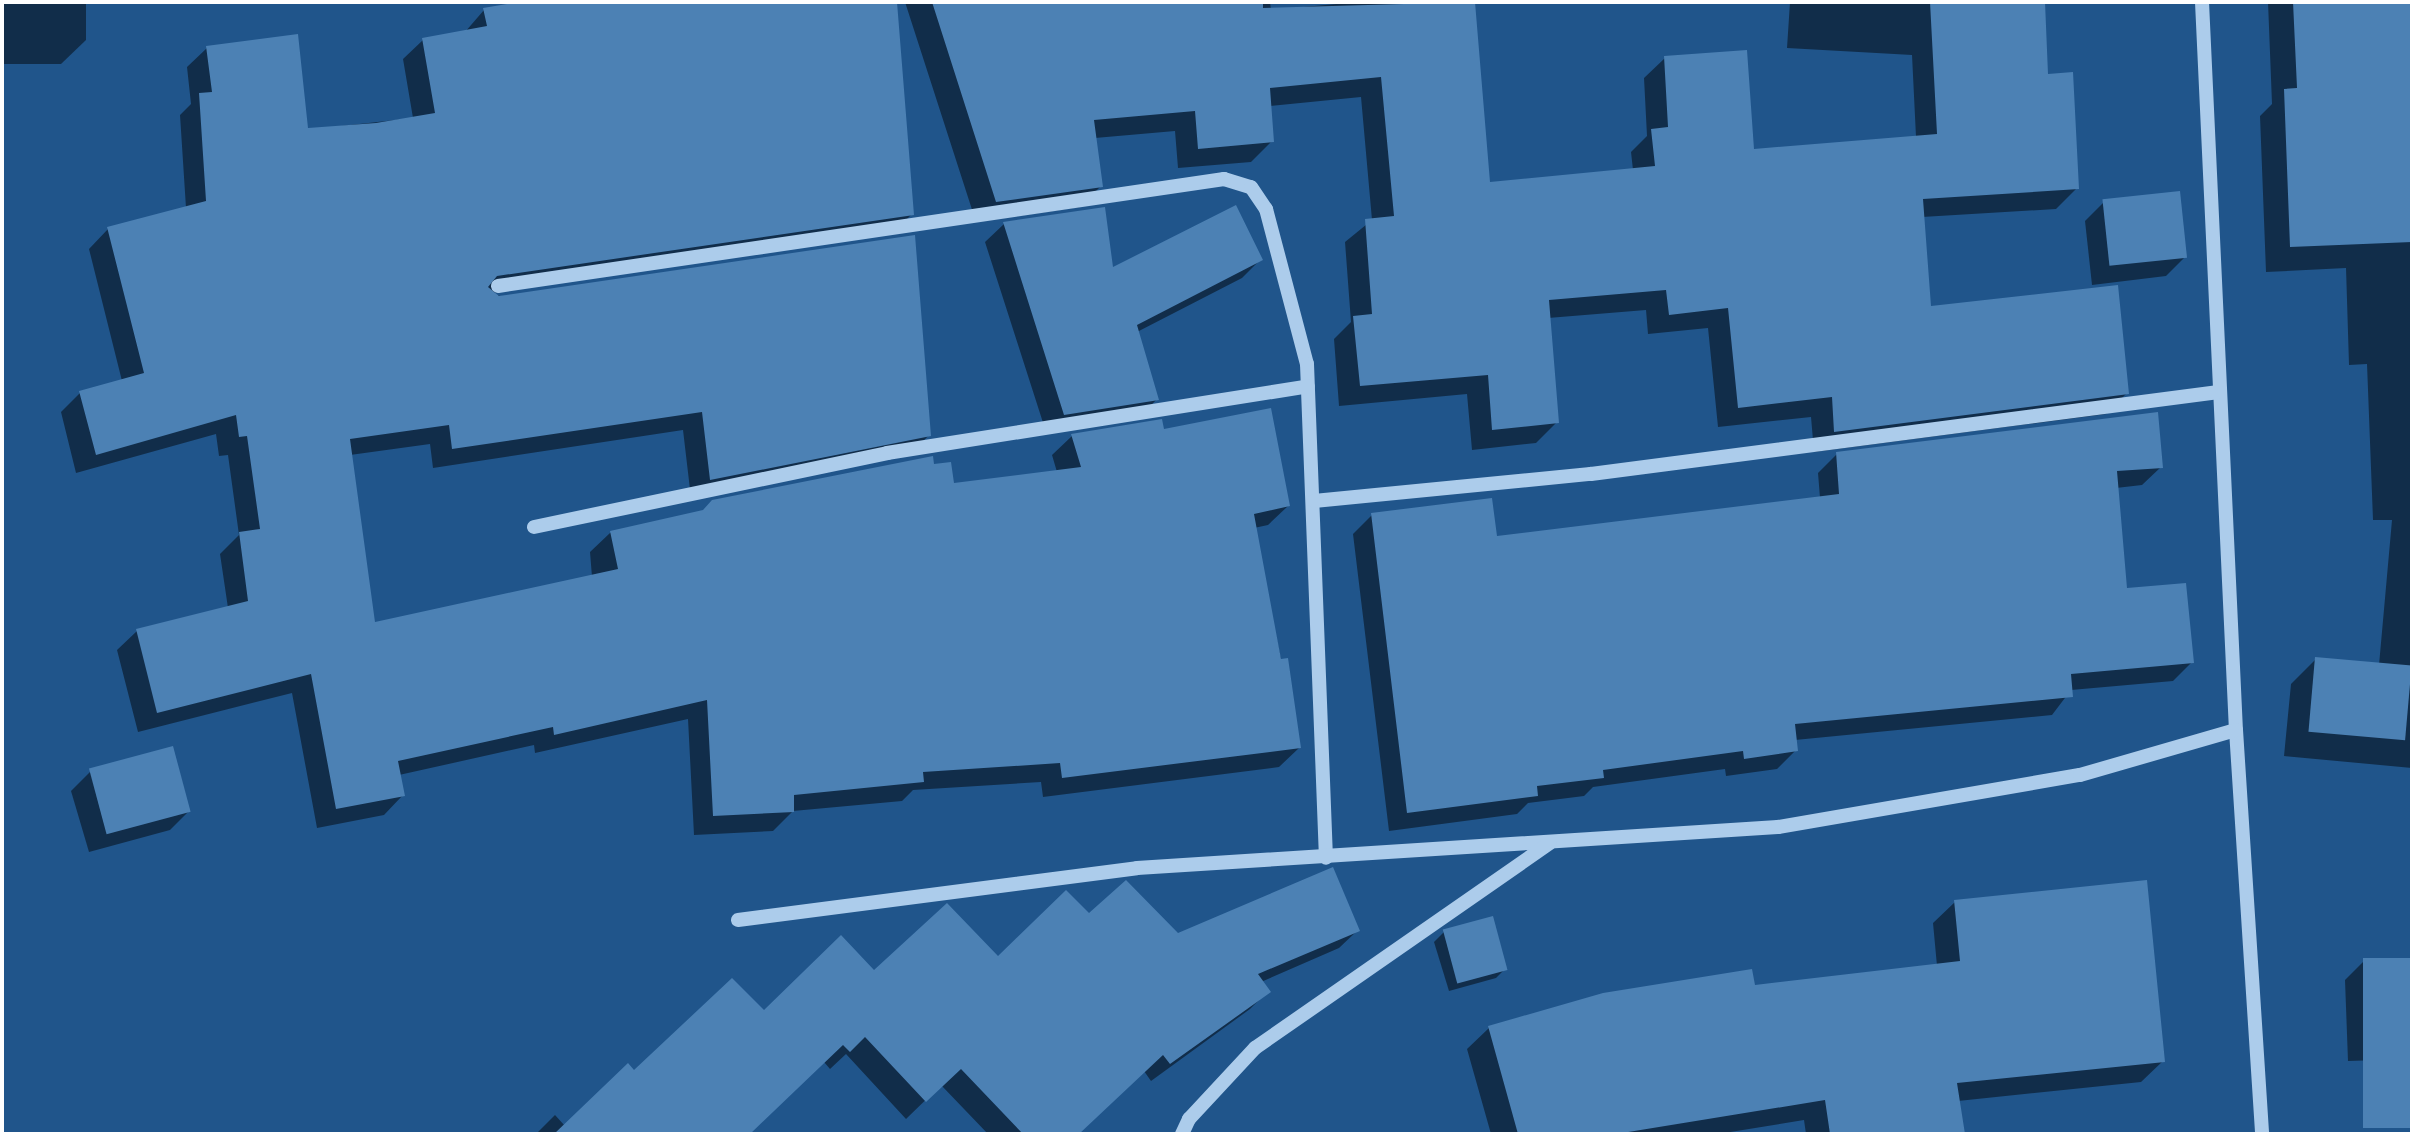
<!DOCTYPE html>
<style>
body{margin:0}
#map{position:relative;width:2414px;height:1136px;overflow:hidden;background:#20558b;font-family:"Roboto Condensed",sans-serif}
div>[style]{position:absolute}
.shadow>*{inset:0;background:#0007}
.building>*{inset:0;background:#4c81b4;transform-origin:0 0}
.minor>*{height:14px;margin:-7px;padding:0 7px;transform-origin:7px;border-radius:7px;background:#accceb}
span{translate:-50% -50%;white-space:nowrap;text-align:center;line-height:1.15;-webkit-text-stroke:6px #20558b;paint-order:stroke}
.frame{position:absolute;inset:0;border:4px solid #fff;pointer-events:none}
</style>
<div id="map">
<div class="shadow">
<div style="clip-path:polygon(2px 2px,86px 2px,86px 40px,61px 64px,2px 64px)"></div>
<div style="clip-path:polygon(521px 2px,895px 2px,912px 214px,892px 234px,491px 293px,929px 435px,910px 455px,691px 498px,683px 430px,433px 468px,430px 444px,350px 455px,374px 624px,592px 577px,590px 552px,610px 533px,932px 466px,952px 485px,1057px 472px,1052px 455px,1072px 436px,1162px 432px,1288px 506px,1268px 525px,1254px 528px,1299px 748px,1279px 767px,1043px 797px,1041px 782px,913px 790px,902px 801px,793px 811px,773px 831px,694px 835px,688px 719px,535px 753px,534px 745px,399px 775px,403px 795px,384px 815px,317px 828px,292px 693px,138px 732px,117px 650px,137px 631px,228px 608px,220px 554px,239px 535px,228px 455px,219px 456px,216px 434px,76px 473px,61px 412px,80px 393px,122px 381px,89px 249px,108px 229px,186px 208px,180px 115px,191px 104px,187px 67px,207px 48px,306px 130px,413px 118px,403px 59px,423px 40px,465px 32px,484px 10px)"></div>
<div style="clip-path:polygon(905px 2px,1270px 2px,1271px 10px,1358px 2px,1473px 2px,1488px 184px,1633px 170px,1631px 152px,1647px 136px,1644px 78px,1665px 58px,1752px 151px,1916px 137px,1912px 55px,1787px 48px,1790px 2px,2043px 2px,2047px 76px,2077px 188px,2056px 209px,1922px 217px,1929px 309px,2127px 393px,2106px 414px,1814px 452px,1811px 417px,1718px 427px,1708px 328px,1648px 334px,1646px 310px,1548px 318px,1557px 422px,1536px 443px,1472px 450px,1467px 394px,1339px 406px,1334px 339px,1351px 322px,1345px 242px,1372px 220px,1361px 97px,1269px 106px,1272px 141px,1251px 162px,1178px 168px,1175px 131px,1095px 138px,1101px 186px,1080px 207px,976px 222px)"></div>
<div style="clip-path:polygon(2268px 2px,2412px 2px,2412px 768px,2284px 756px,2291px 684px,2316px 659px,2379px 665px,2392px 520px,2373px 520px,2367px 364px,2349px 365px,2346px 268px,2266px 272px,2260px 116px,2272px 104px)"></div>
<div style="clip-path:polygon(2104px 202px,2185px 257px,2166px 276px,2092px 285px,2085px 221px)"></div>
<div style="clip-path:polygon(1004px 224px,1112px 270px,1260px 260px,1242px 278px,1137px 332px,1157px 399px,1139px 418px,1046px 432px,985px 242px)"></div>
<div style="clip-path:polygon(1837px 454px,2161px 467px,2142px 485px,2116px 488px,2125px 590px,2192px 662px,2173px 681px,2071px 690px,2052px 715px,1795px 740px,1796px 750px,1777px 769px,1726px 776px,1725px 769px,1593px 787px,1584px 796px,1528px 803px,1517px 814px,1389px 831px,1353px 534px,1372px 515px,1495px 538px,1820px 498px,1818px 473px)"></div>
<div style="clip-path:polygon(90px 772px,189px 811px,170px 830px,89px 852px,71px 791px)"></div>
<div style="clip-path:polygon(1955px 902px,2163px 1061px,2141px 1082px,1958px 1101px,1963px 1134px,1806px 1134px,1804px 1120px,1718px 1134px,1491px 1134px,1467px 1049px,1489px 1028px,1753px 987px,1937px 966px,1933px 923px)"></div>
<div style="clip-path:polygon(1089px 916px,1177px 936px,1358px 930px,1339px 948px,1261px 982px,1268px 991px,1250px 1009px,1151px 1081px,1144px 1071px,1078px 1134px,988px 1134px,941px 1085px,906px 1119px,846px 1054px,830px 1069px,824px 1062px,748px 1134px,536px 1134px,555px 1115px,565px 1126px,634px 1073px,764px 1013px,874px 973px,998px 959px)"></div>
<div style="clip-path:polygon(1444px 932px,1505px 969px,1496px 978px,1449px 991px,1434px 942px)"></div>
<div style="clip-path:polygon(2412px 960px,2412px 1059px,2348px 1061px,2345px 980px,2364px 961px)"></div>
</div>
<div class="building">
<div style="clip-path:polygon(520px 2px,897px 2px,914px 215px,497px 276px,488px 287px,499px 296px,915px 235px,931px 436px,710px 480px,702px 412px,452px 449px,449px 425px,350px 439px,375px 622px,618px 569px,610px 531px,703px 510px,712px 500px,933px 456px,934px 464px,951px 462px,954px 483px,1081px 467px,1071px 434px,1162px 419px,1164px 429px,1271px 408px,1290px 506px,1254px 514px,1281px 659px,1288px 658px,1301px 748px,1062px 778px,1060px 763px,923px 772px,924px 782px,794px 795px,794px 812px,713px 816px,707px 700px,554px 735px,553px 727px,398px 761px,405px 796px,336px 809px,311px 674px,157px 713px,136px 629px,248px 601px,239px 532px,260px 529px,247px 436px,239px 437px,236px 415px,96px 455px,79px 391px,144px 373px,107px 227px,206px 201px,199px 93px,212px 92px,206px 46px,298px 34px,308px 128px,376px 123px,435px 113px,422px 38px,487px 26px,483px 8px)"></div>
<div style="clip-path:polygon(932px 2px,1263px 2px,1263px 8px,1475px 2px,1490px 182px,1655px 166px,1651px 129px,1668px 127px,1664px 56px,1747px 50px,1754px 149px,1937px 134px,1930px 2px,2045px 2px,2048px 74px,2073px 72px,2079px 189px,1923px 199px,1931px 306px,2118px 285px,2129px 394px,1834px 432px,1832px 397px,1738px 408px,1728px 308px,1669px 315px,1666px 290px,1549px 300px,1559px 423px,1492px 430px,1488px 375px,1360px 386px,1353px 316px,1372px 314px,1365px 219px,1394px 216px,1381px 77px,1270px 88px,1274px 142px,1198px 149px,1195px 111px,1094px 120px,1103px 187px,996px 202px)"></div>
<div style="clip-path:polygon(2293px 2px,2412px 2px,2412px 242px,2290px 247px,2284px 89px,2297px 88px)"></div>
<div style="left:2180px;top:191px;width:67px;height:78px;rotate:84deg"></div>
<div style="clip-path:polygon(1236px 205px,1263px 260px,1137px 325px,1159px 400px,1064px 415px,1003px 222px,1105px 207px,1113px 267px)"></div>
<div style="clip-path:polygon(2158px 412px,2163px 468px,2117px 471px,2127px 588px,2186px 583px,2194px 663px,2071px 674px,2073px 697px,1795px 724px,1798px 751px,1744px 759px,1743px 751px,1603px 770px,1604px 778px,1537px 786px,1538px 796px,1407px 813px,1371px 513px,1492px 498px,1497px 536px,1839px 494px,1836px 452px)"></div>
<div style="left:2315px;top:657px;width:97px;height:75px;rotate:5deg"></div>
<div style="left:173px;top:746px;width:68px;height:87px;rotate:75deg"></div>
<div style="clip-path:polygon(1333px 867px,1360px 931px,1258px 974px,1271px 992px,1170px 1064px,1163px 1055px,1079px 1134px,1023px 1134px,961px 1069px,926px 1102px,865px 1037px,850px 1052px,843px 1045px,750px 1134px,554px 1134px,628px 1063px,634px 1070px,732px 978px,764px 1010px,841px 935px,874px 970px,947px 903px,998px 956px,1066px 890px,1089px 913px,1126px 880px,1178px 933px)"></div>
<div style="clip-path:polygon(2147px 880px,2165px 1062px,1957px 1083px,1965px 1134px,1830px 1134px,1825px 1100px,1616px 1134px,1518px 1134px,1488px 1026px,1603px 993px,1752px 969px,1755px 985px,1960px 961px,1954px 900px)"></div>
<div style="left:1493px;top:916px;width:56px;height:52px;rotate:75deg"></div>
<div style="left:2412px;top:958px;width:170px;height:49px;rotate:90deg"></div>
</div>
<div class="minor">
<div style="left:2202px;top:2px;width:729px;rotate:87.33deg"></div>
<div style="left:2236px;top:730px;width:405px;rotate:86.3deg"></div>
<div style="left:498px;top:286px;width:734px;rotate:-8.38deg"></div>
<div style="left:1224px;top:179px;width:28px;rotate:17deg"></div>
<div style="left:1251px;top:187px;width:27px;rotate:56deg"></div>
<div style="left:1266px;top:209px;width:160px;rotate:75.2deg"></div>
<div style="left:1307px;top:364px;width:494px;rotate:87.8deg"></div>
<div style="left:1314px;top:501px;width:278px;rotate:-5.6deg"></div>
<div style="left:1591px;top:474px;width:633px;rotate:-7.44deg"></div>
<div style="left:534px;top:527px;width:361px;rotate:-11.8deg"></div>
<div style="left:887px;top:453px;width:426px;rotate:-9deg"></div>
<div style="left:738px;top:920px;width:402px;rotate:-7.4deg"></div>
<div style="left:1137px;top:868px;width:642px;rotate:-3.66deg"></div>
<div style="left:1778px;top:827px;width:306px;rotate:-9.8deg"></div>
<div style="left:2080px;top:775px;width:162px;rotate:-16.1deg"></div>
<div style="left:1182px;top:1134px;width:17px;rotate:-65deg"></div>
<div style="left:1189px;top:1119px;width:97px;rotate:-47.1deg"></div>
<div style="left:1255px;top:1048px;width:359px;rotate:-34.8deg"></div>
</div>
<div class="frame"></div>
</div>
